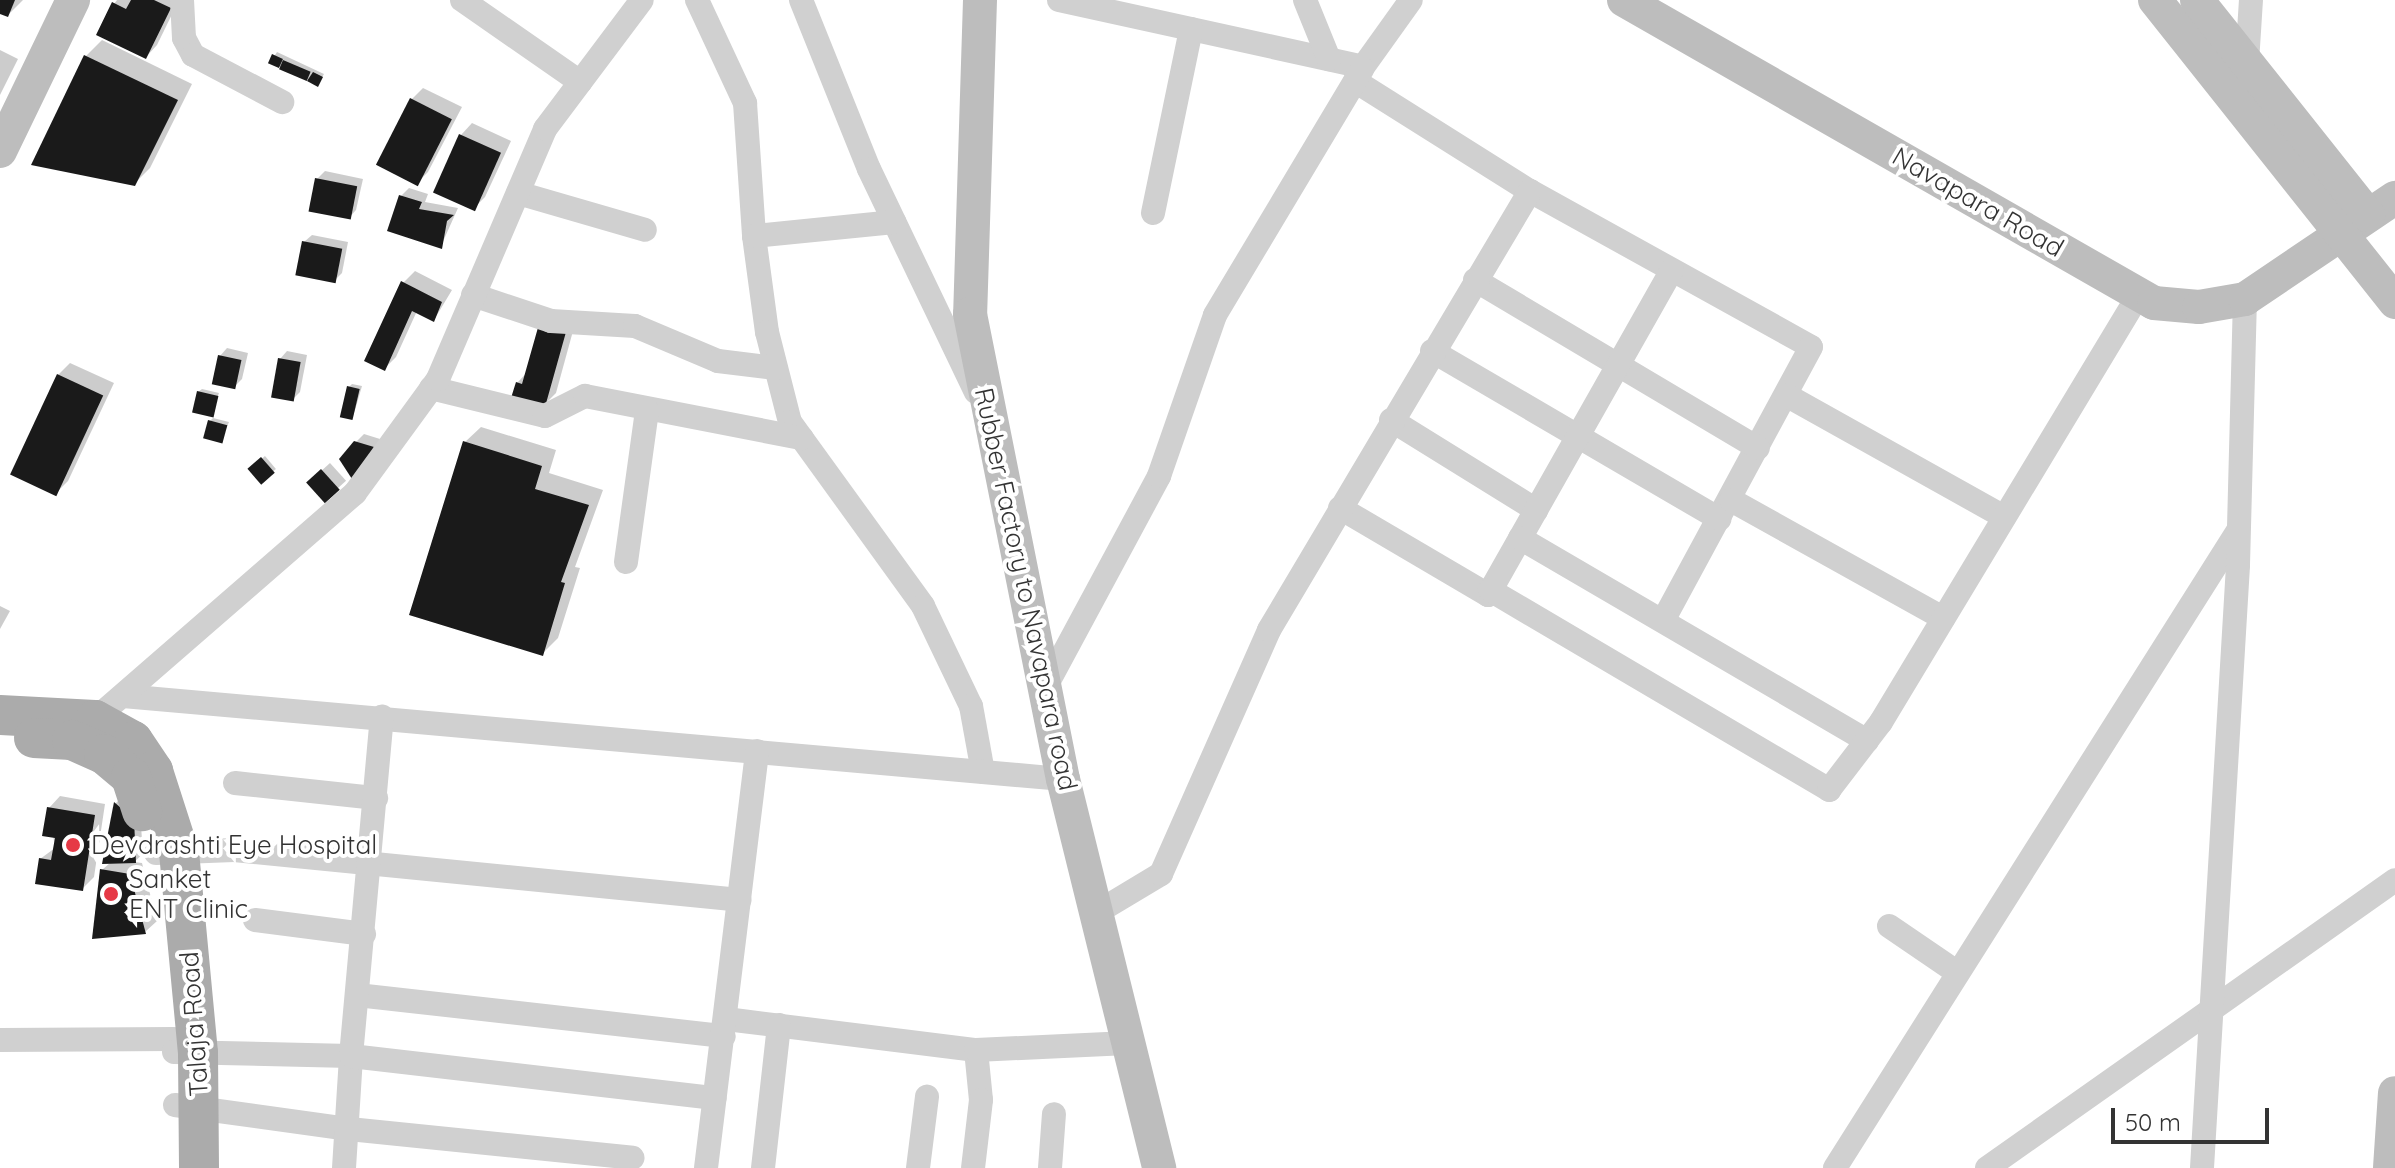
<!DOCTYPE html>
<style>
body{margin:0}
#map{position:relative;width:2395px;height:1168px;overflow:hidden;background:#fff;font-family:Quicksand,sans-serif}
div>[style]{position:absolute}
.shadow>*{inset:0;background:#0003;transform-origin:0 0}
.building>*{inset:0;background:#1a1a1a;transform-origin:0 0}
.street>*{height:24px;margin:-12px;padding:0 12px;transform-origin:12px;border-radius:12px;background:#d0d0d0}
.secondary>*{height:34px;margin:-17px;padding:0 17px;transform-origin:17px;border-radius:17px;background:#bdbdbd}
.primary>*{height:40px;margin:-20px;padding:0 20px;transform-origin:20px;border-radius:20px;background:#ababab}
.dots>*{width:22px;height:22px;translate:-50% -50%;box-sizing:border-box;border:4px solid #fff;border-radius:50%}
span{translate:-50% -50%;white-space:nowrap;text-align:center;line-height:1.15;-webkit-text-stroke:8px #fff;paint-order:stroke}
.street-label{font-size:26px;color:#333}
.poi-label{font-size:26px;color:#333}
.left{translate:0 -50%;text-align:left}
.scale{position:absolute;left:2111px;top:1108px;width:158px;height:36px;box-sizing:border-box;border:4px solid #333;border-top:0;padding-left:10px;font-size:24px;line-height:28px;white-space:nowrap;color:#333;-webkit-text-stroke:6px #fff;paint-order:stroke}
</style>
<div id="map">
<div class="shadow">
<div style="clip-path:polygon(0 0,23px 0,8px 15px,0 12px)"></div>
<div style="clip-path:polygon(117px 0,179px 0,157px 45px,146px 57px,114px 4px)"></div>
<div style="clip-path:polygon(102px 40px,192px 84px,150px 168px,134px 184px,34px 164px,86px 56px)"></div>
<div style="clip-path:polygon(0 50px,18px 59px,0 95px)"></div>
<div style="clip-path:polygon(277px 52px,324px 74px,320px 81px,317px 84px,270px 63px)"></div>
<div style="clip-path:polygon(423px 88px,462px 107px,428px 172px,417px 183px,412px 99px)"></div>
<div style="clip-path:polygon(472px 123px,511px 141px,485px 197px,473px 209px,461px 135px)"></div>
<div style="clip-path:polygon(325px 171px,363px 179px,356px 210px,349px 218px,317px 179px)"></div>
<div style="clip-path:polygon(409px 188px,428px 194px,425px 202px,458px 208px,441px 246px,401px 196px)"></div>
<div style="clip-path:polygon(312px 235px,348px 242px,342px 273px,335px 280px,304px 242px)"></div>
<div style="clip-path:polygon(415px 271px,452px 290px,434px 320px,417px 311px,396px 357px,384px 369px,403px 283px)"></div>
<div style="clip-path:polygon(576px 320px,556px 393px,544px 405px,517px 383px)"></div>
<div style="clip-path:polygon(227px 348px,248px 353px,242px 379px,235px 386px,220px 356px)"></div>
<div style="clip-path:polygon(287px 351px,307px 355px,300px 392px,292px 400px,280px 359px)"></div>
<div style="clip-path:polygon(70px 363px,114px 383px,68px 481px,57px 492px,58px 375px)"></div>
<div style="clip-path:polygon(352px 384px,362px 386px,353px 417px,349px 387px)"></div>
<div style="clip-path:polygon(202px 389px,219px 393px,211px 415px,198px 392px)"></div>
<div style="clip-path:polygon(213px 418px,229px 422px,221px 441px,210px 421px)"></div>
<div style="clip-path:polygon(481px 427px,556px 450px,549px 473px,603px 490px,575px 567px,580px 568px,558px 638px,542px 654px,465px 442px)"></div>
<div style="clip-path:polygon(364px 434px,380px 439px,363px 467px,356px 442px)"></div>
<div style="left:265px;top:456px;width:17px;height:20px;rotate:50deg"></div>
<div style="left:330px;top:463px;width:24px;height:29px;rotate:48deg"></div>
<div style="clip-path:polygon(0 606px,10px 611px,0 629px)"></div>
<div style="clip-path:polygon(60px 796px,105px 804px,94px 877px,82px 889px,40px 859px,55px 848px,49px 808px)"></div>
<div style="clip-path:polygon(123px 796px,140px 811px,143px 854px,134px 862px,142px 863px,157px 921px,145px 932px,102px 870px,111px 862px,104px 862px,116px 803px)"></div>
</div>
<div class="building">
<div style="clip-path:polygon(0 0,15px 0,8px 17px,0 14px)"></div>
<div style="clip-path:polygon(131px 0,154px 0,171px 8px,146px 59px,96px 35px,112px 2px,126px 9px)"></div>
<div style="left:272px;top:54px;width:12px;height:10px;rotate:24deg"></div>
<div style="clip-path:polygon(84px 55px,178px 100px,135px 186px,31px 165px)"></div>
<div style="left:283px;top:60px;width:30px;height:10px;rotate:23deg"></div>
<div style="clip-path:polygon(313px 72px,323px 77px,318px 87px,307px 81px)"></div>
<div style="left:410px;top:98px;width:47px;height:75px;rotate:27deg"></div>
<div style="left:459px;top:134px;width:46px;height:64px;rotate:24deg"></div>
<div style="left:315px;top:178px;width:43px;height:34px;rotate:11deg"></div>
<div style="clip-path:polygon(399px 195px,422px 202px,419px 209px,454px 215px,447px 221px,442px 249px,387px 231px)"></div>
<div style="left:302px;top:241px;width:41px;height:35px;rotate:11deg"></div>
<div style="clip-path:polygon(401px 281px,442px 302px,434px 322px,412px 311px,385px 371px,364px 361px)"></div>
<div style="clip-path:polygon(539px 324px,566px 332px,545px 407px,511px 398px,516px 382px,522px 384px)"></div>
<div style="left:218px;top:355px;width:24px;height:30px;rotate:12deg"></div>
<div style="left:278px;top:358px;width:23px;height:40px;rotate:10deg"></div>
<div style="left:57px;top:374px;width:51px;height:111px;rotate:25deg"></div>
<div style="left:347px;top:386px;width:13px;height:32px;rotate:13deg"></div>
<div style="left:197px;top:391px;width:22px;height:22px;rotate:13deg"></div>
<div style="left:208px;top:420px;width:20px;height:19px;rotate:15deg"></div>
<div style="clip-path:polygon(354px 441px,374px 447px,365px 469px,352px 479px,339px 459px)"></div>
<div style="clip-path:polygon(463px 441px,542px 466px,535px 489px,589px 505px,561px 582px,565px 583px,543px 656px,409px 615px)"></div>
<div style="left:261px;top:457px;width:21px;height:18px;rotate:49deg"></div>
<div style="left:321px;top:469px;width:28px;height:20px;rotate:48deg"></div>
<div style="clip-path:polygon(114px 802px,134px 819px,136px 863px,102px 864px)"></div>
<div style="clip-path:polygon(47px 807px,95px 815px,83px 891px,35px 884px,39px 858px,51px 860px,55px 838px,42px 836px)"></div>
<div style="clip-path:polygon(100px 869px,130px 874px,146px 934px,92px 939px)"></div>
</div>
<div class="street">
<div style="left:182px;top:0;width:38px;rotate:87deg"></div>
<div style="left:184px;top:38px;width:19px;rotate:62deg"></div>
<div style="left:193px;top:55px;width:101px;rotate:27.8deg"></div>
<div style="left:462px;top:0;width:144px;rotate:34.8deg"></div>
<div style="left:697px;top:0;width:114px;rotate:65deg"></div>
<div style="left:745px;top:103px;width:133px;rotate:86.1deg"></div>
<div style="left:754px;top:236px;width:97px;rotate:82.3deg"></div>
<div style="left:767px;top:332px;width:93px;rotate:75.7deg"></div>
<div style="left:790px;top:422px;width:227px;rotate:54.1deg"></div>
<div style="left:923px;top:606px;width:111px;rotate:64.4deg"></div>
<div style="left:971px;top:706px;width:67px;rotate:79.7deg"></div>
<div style="left:801px;top:0;width:182px;rotate:68.1deg"></div>
<div style="left:869px;top:169px;width:247px;rotate:64.4deg"></div>
<div style="left:1059px;top:0;width:311px;rotate:12.4deg"></div>
<div style="left:1363px;top:67px;width:82px;rotate:-54.4deg"></div>
<div style="left:1305px;top:0;width:64px;rotate:67.9deg"></div>
<div style="left:2247px;top:63px;width:63px;rotate:-86.4deg"></div>
<div style="left:1355px;top:81px;width:207px;rotate:32.2deg"></div>
<div style="left:1530px;top:191px;width:321px;rotate:29deg"></div>
<div style="left:1811px;top:347px;width:311px;rotate:118.4deg"></div>
<div style="left:518px;top:193px;width:132px;rotate:16.2deg"></div>
<div style="left:1153px;top:213px;width:188px;rotate:-78.3deg"></div>
<div style="left:754px;top:236px;width:141px;rotate:-5.7deg"></div>
<div style="left:1475px;top:280px;width:329px;rotate:30.7deg"></div>
<div style="left:473px;top:295px;width:82px;rotate:18.4deg"></div>
<div style="left:551px;top:321px;width:84px;rotate:3.4deg"></div>
<div style="left:635px;top:326px;width:90px;rotate:22.9deg"></div>
<div style="left:718px;top:361px;width:58px;rotate:6.9deg"></div>
<div style="left:1432px;top:351px;width:333px;rotate:30.3deg"></div>
<div style="left:431px;top:388px;width:117px;rotate:13.8deg"></div>
<div style="left:545px;top:416px;width:45px;rotate:-26.6deg"></div>
<div style="left:585px;top:396px;width:221px;rotate:11deg"></div>
<div style="left:1786px;top:395px;width:250px;rotate:29.2deg"></div>
<div style="left:1391px;top:420px;width:171px;rotate:31.8deg"></div>
<div style="left:1731px;top:500px;width:243px;rotate:29.1deg"></div>
<div style="left:1340px;top:508px;width:172px;rotate:30.4deg"></div>
<div style="left:1488px;top:595px;width:373px;rotate:-60.5deg"></div>
<div style="left:1520px;top:538px;width:402px;rotate:30.3deg"></div>
<div style="left:626px;top:562px;width:153px;rotate:-82.1deg"></div>
<div style="left:1490px;top:590px;width:394px;rotate:30.5deg"></div>
<div style="left:1829px;top:790px;width:86px;rotate:-52.6deg"></div>
<div style="left:1881px;top:722px;width:500px;rotate:-58.9deg"></div>
<div style="left:1045px;top:688px;width:241px;rotate:-61.7deg"></div>
<div style="left:1159px;top:476px;width:170px;rotate:-70.8deg"></div>
<div style="left:1215px;top:315px;width:287px;rotate:-59.1deg"></div>
<div style="left:123px;top:696px;width:944px;rotate:5.05deg"></div>
<div style="left:87px;top:726px;width:355px;rotate:-41deg"></div>
<div style="left:355px;top:493px;width:141px;rotate:-53.9deg"></div>
<div style="left:438px;top:379px;width:272px;rotate:-66.8deg"></div>
<div style="left:545px;top:129px;width:161px;rotate:-53.1deg"></div>
<div style="left:235px;top:783px;width:142px;rotate:6.1deg"></div>
<div style="left:156px;top:853px;width:78px;rotate:-2.2deg"></div>
<div style="left:234px;top:850px;width:508px;rotate:5.64deg"></div>
<div style="left:1096px;top:913px;width:76px;rotate:-31deg"></div>
<div style="left:1161px;top:874px;width:267px;rotate:-66.1deg"></div>
<div style="left:1269px;top:630px;width:511px;rotate:-59.27deg"></div>
<div style="left:255px;top:920px;width:110px;rotate:7.3deg"></div>
<div style="left:1889px;top:926px;width:83px;rotate:34.3deg"></div>
<div style="left:357px;top:995px;width:369px;rotate:6.4deg"></div>
<div style="left:726px;top:1019px;width:252px;rotate:7.1deg"></div>
<div style="left:976px;top:1050px;width:50px;rotate:84.3deg"></div>
<div style="left:981px;top:1100px;width:68px;rotate:96.7deg"></div>
<div style="left:0;top:1040px;width:174px;rotate:-0.3deg"></div>
<div style="left:976px;top:1050px;width:152px;rotate:-2.6deg"></div>
<div style="left:174px;top:1052px;width:177px;rotate:1.3deg"></div>
<div style="left:351px;top:1056px;width:341px;rotate:-84.8deg"></div>
<div style="left:175px;top:1105px;width:176px;rotate:7.9deg"></div>
<div style="left:349px;top:1129px;width:285px;rotate:5.8deg"></div>
<div style="left:344px;top:1168px;width:112px;rotate:-86.4deg"></div>
<div style="left:351px;top:1056px;width:366px;rotate:6.6deg"></div>
<div style="left:706px;top:1168px;width:420px;rotate:-83deg"></div>
<div style="left:763px;top:1168px;width:144px;rotate:-83.6deg"></div>
<div style="left:918px;top:1168px;width:72px;rotate:-82.8deg"></div>
<div style="left:1050px;top:1168px;width:54px;rotate:-85.8deg"></div>
<div style="left:1835px;top:1168px;width:752px;rotate:-57.7deg"></div>
<div style="left:1987px;top:1168px;width:499px;rotate:-35.2deg"></div>
<div style="left:2202px;top:1168px;width:604px;rotate:-86.58deg"></div>
<div style="left:2238px;top:565px;width:266px;rotate:-88.5deg"></div>
</div>
<div class="secondary">
<div style="left:980px;top:0;width:314px;rotate:91.8deg"></div>
<div style="left:970px;top:314px;width:474px;rotate:78.7deg"></div>
<div style="left:1063px;top:779px;width:401px;rotate:76.1deg"></div>
<div style="left:1624px;top:0;width:610px;rotate:29.76deg"></div>
<div style="left:2154px;top:303px;width:45px;rotate:5.1deg"></div>
<div style="left:2199px;top:307px;width:47px;rotate:-9.9deg"></div>
<div style="left:2245px;top:299px;width:181px;rotate:-34deg"></div>
<div style="left:2155px;top:0;width:386px;rotate:51.5deg"></div>
<div style="left:2197px;top:0;width:275px;rotate:51.5deg"></div>
<div style="left:0;top:151px;width:168px;rotate:-64.2deg"></div>
<div style="left:2390px;top:1168px;width:75px;rotate:-86.2deg"></div>
</div>
<div class="primary">
<div style="left:0;top:715px;width:95px;rotate:3deg"></div>
<div style="left:95px;top:720px;width:43px;rotate:28.9deg"></div>
<div style="left:133px;top:741px;width:36px;rotate:56deg"></div>
<div style="left:153px;top:771px;width:85px;rotate:72.2deg"></div>
<div style="left:179px;top:852px;width:202px;rotate:84.6deg"></div>
<div style="left:198px;top:1053px;width:115px;rotate:89.5deg"></div>
<div style="left:34px;top:738px;width:38px;rotate:3deg"></div>
<div style="left:72px;top:740px;width:35px;rotate:24deg"></div>
<div style="left:104px;top:754px;width:35px;rotate:40deg"></div>
<div style="left:131px;top:777px;width:36px;rotate:72deg"></div>
</div>
<div class="dots">
<div style="left:73px;top:845px;background:#e63946"></div>
<div style="left:111px;top:894px;background:#e63946"></div>
</div>
<div class="street-label">
<span style="left:1978px;top:202px;rotate:30deg">Navapara Road</span>
<span style="left:1026px;top:589px;rotate:78deg">Rubber Factory to Navapara road</span>
<span style="left:194px;top:1024px;rotate:-94deg">Talaja Road</span>
</div>
<div class="poi-label">
<span class="left" style="left:91px;top:845px">Devdrashti Eye Hospital</span>
<span class="left" style="left:129px;top:894px">Sanket<br>ENT Clinic</span>
</div>
<div class="scale">50 m</div>
</div>
